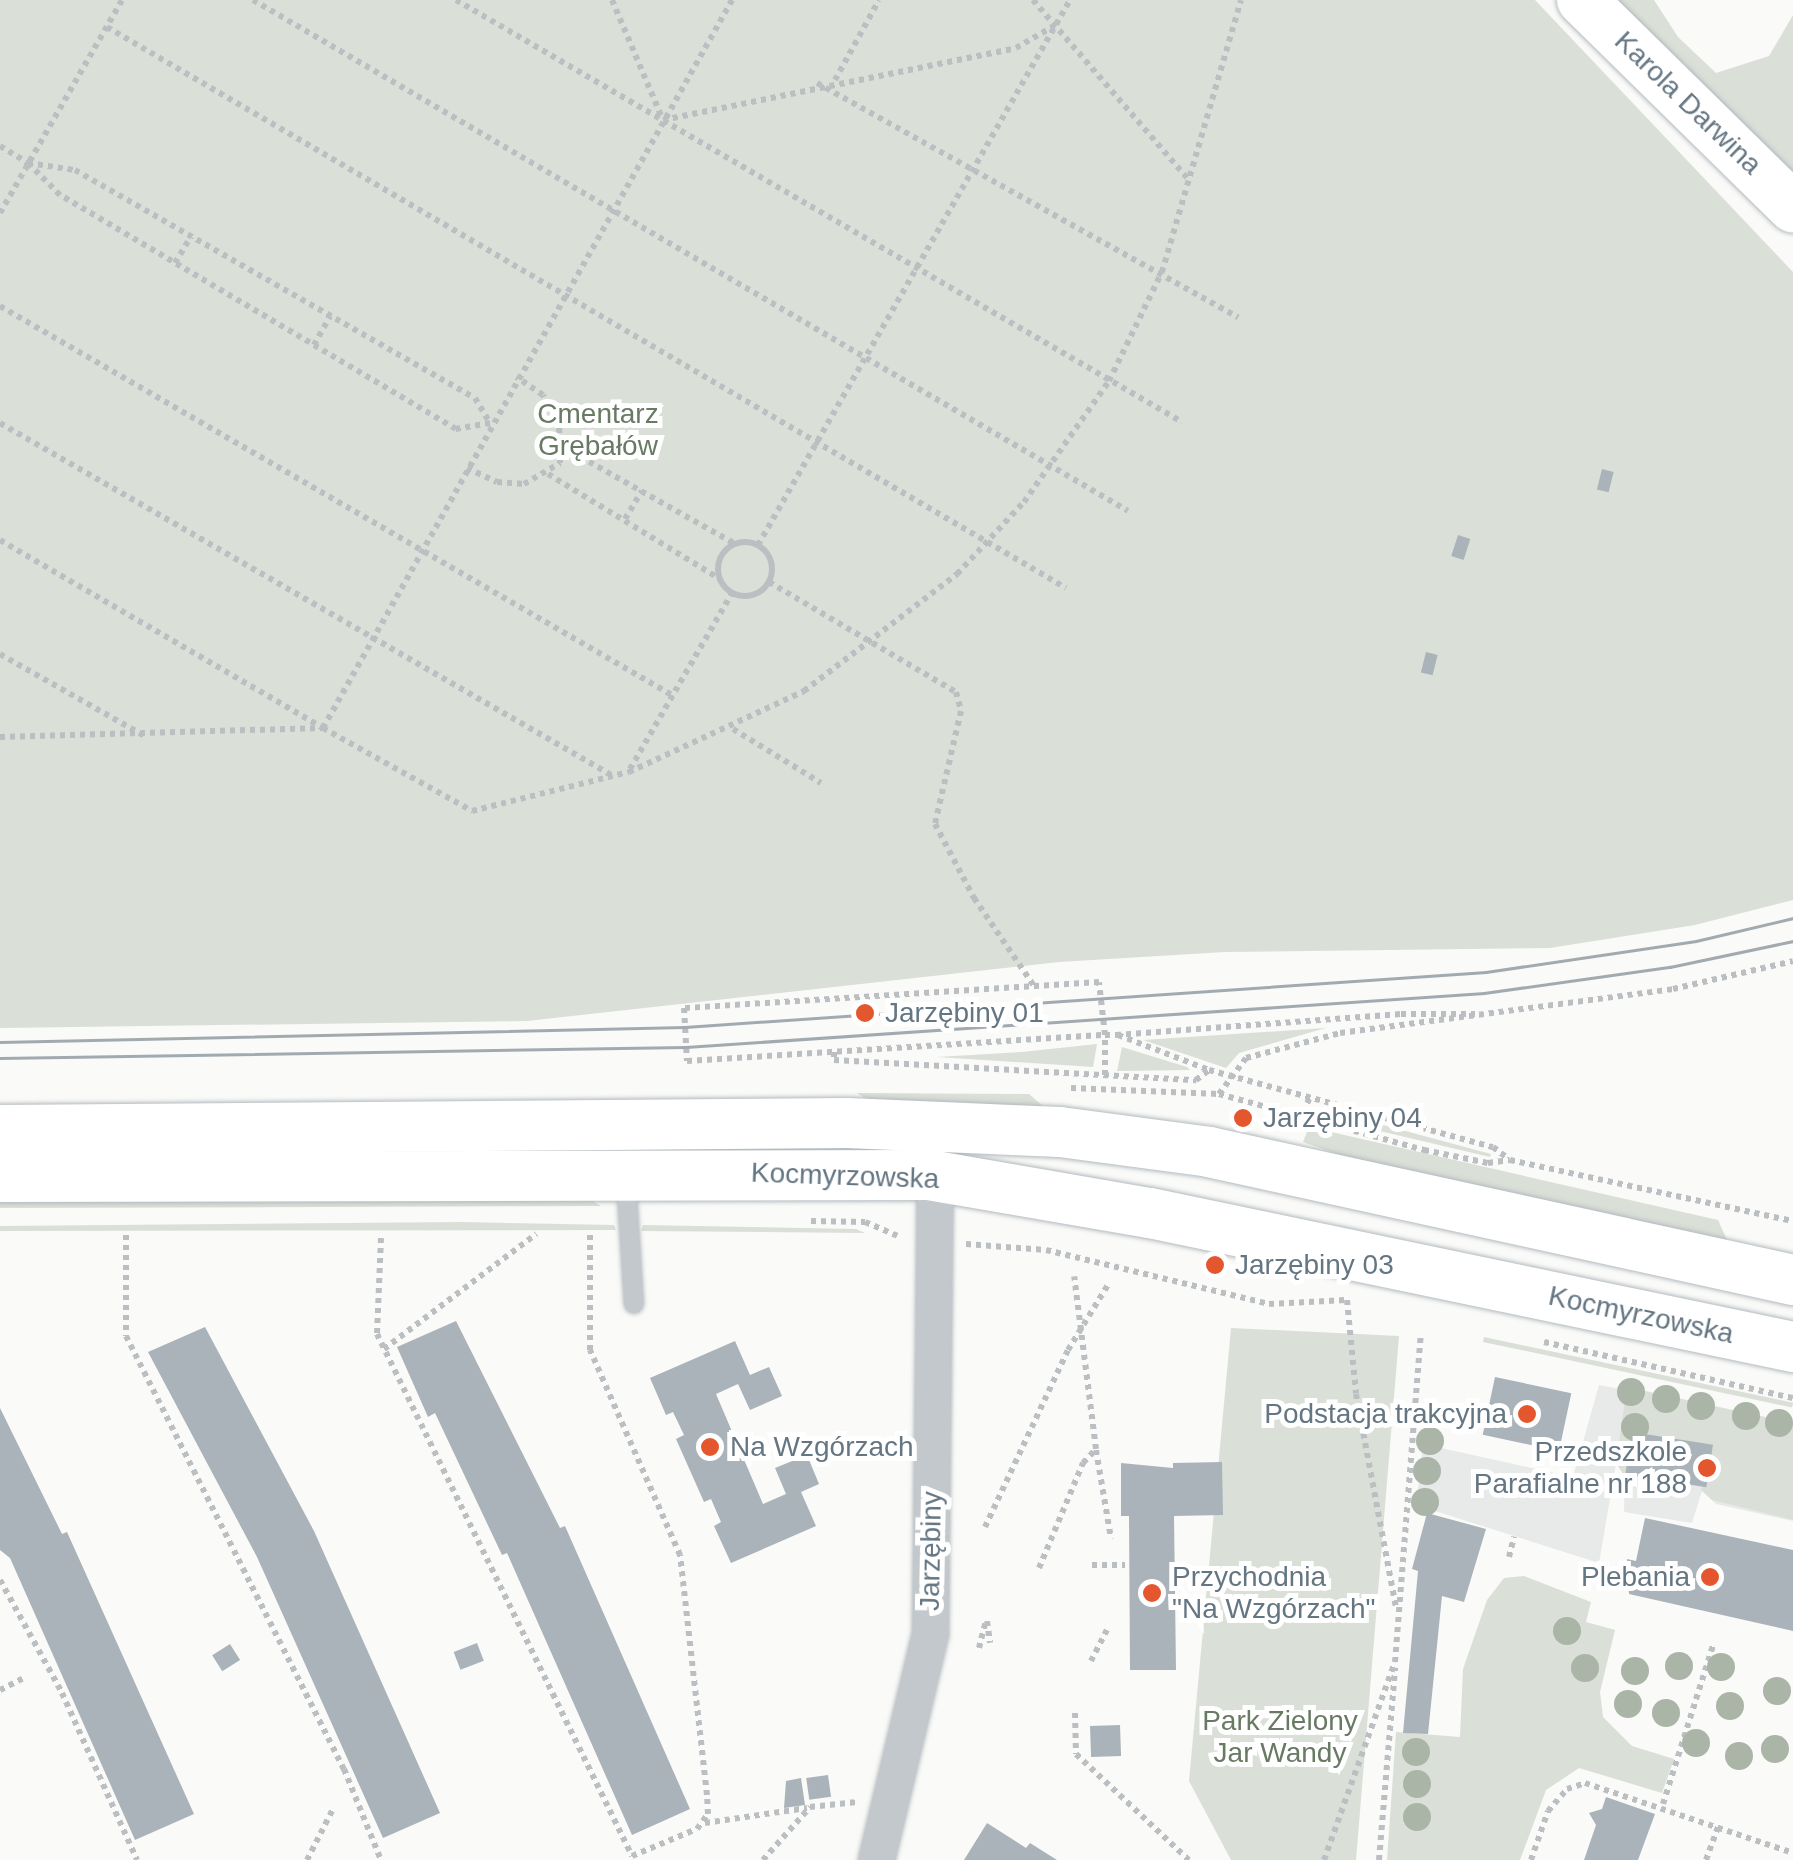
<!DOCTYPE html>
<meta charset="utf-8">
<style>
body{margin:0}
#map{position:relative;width:1793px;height:1860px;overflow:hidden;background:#fafaf8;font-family:Helvetica,sans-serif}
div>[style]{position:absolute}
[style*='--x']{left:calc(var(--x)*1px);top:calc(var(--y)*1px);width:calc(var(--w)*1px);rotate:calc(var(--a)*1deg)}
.built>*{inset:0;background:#e8e9e9}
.green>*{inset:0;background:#dadfd7;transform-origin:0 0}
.building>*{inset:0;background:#aab3b9;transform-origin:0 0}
.path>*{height:6px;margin-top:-3px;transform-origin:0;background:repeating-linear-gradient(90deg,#bbbfc2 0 5px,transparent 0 10px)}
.path>.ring{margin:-3px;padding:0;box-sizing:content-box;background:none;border:6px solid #bbbfc2;border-radius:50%}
.roads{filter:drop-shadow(0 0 2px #b3babf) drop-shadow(0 0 2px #b3babf)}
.lane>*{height:18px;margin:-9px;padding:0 9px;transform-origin:9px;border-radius:9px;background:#c3c8cc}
.street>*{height:35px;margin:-17.5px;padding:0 17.5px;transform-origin:17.5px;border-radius:17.5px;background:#c3c8cc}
.secondary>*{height:50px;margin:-25px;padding:0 25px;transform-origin:25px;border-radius:25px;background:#fff}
.tram>*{height:2.5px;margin:-1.25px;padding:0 1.25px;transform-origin:1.25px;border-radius:1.25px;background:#a2aab0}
.trees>*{width:28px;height:28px;margin:-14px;border-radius:50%;background:#aab4a7}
.dots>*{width:28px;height:28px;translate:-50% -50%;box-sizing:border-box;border:5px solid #fff;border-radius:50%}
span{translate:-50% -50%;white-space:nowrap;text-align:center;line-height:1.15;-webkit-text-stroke:10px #fff;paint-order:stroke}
.street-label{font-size:28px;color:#657683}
.park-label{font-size:28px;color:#687a64}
.poi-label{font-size:28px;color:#657683}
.left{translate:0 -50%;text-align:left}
.right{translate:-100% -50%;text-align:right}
</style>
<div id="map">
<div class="built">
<i style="clip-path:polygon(1599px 1385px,1793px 1423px,1793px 1521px,1716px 1504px,1702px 1491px,1692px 1523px,1624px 1512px,1625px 1474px,1616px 1464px,1599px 1563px,1416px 1505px,1423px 1444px,1573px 1477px)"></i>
</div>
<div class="green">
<i style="clip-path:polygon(0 0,1535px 0,1793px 272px,1793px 900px,1695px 925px,1550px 948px,1224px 952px,1059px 962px,527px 1021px,0 1028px)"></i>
<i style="clip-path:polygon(1614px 0,1654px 0,1678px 37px,1716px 73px,1769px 56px,1793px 15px,1793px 176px)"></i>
<i style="clip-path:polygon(1326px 1028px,1239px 1053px,1226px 1068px,1143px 1040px)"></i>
<i style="clip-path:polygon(1097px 1044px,1093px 1067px,937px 1057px,1022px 1052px)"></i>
<i style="clip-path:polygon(1122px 1047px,1187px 1067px,1190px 1070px,1117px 1071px)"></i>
<i style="clip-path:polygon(857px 1093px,1029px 1094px,1044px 1107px,874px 1104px)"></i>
<i style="clip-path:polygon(1331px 1111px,1491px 1154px,1490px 1157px,1316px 1116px)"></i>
<i style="clip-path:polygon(1309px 1127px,1718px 1220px,1727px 1240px,1385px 1171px,1303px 1142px)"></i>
<i style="clip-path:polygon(578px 1192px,601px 1206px,0 1208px,0 1197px)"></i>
<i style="clip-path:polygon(462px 1222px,614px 1225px,616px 1230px,0 1231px,0 1226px)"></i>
<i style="clip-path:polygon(643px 1225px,856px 1229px,865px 1233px,641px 1231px)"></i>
<i style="clip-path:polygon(1231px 1328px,1399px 1336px,1356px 1860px,1231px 1860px,1189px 1781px)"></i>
<i style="left:1484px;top:1337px;width:316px;height:5px;rotate:12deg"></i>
<i style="clip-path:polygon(1627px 1387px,1793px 1423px,1793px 1520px,1712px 1500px,1701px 1490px,1713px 1446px,1623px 1474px,1616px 1463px)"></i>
<i style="clip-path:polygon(1524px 1576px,1591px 1602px,1586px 1622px,1615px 1630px,1600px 1692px,1603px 1717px,1632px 1746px,1674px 1759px,1662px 1793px,1579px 1768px,1546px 1790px,1520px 1860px,1387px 1860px,1396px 1732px,1460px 1737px,1463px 1669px,1487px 1600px,1504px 1578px)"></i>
</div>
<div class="building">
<i style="left:1602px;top:469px;width:12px;height:21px;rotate:14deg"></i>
<i style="left:1458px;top:535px;width:13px;height:22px;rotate:18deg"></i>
<i style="left:1426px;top:652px;width:12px;height:21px;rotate:14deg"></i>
<i style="clip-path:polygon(456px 1321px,560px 1528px,565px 1526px,690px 1809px,632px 1835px,507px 1553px,502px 1555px,435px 1413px,428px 1417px,397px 1347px)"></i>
<i style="clip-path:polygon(205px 1327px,314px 1531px,440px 1813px,383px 1838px,257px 1557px,148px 1352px)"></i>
<i style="clip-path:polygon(735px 1341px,750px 1375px,769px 1367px,782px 1396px,750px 1410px,738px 1384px,716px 1394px,763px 1504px,786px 1494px,775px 1468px,807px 1455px,819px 1484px,801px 1492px,816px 1526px,731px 1563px,714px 1526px,721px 1522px,711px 1499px,704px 1502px,676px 1439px,684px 1435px,673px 1412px,666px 1415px,650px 1378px)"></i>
<i style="left:1495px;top:1377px;width:78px;height:59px;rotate:12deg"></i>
<i style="clip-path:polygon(0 1408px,62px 1534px,67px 1532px,194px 1814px,135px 1840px,10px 1558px,0 1550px)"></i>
<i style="left:1632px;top:1432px;width:82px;height:43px;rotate:9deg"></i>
<i style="clip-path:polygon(1222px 1462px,1223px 1515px,1174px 1516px,1176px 1670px,1130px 1670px,1129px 1516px,1121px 1516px,1121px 1463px,1173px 1468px,1173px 1463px)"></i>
<i style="clip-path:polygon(1427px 1513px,1486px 1529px,1464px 1602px,1442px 1596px,1428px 1734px,1403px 1733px,1418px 1571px,1412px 1569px)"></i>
<i style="clip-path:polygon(1645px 1518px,1793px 1550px,1793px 1631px,1629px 1594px,1627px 1559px,1636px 1561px)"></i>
<i style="left:477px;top:1643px;width:19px;height:25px;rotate:69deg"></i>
<i style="left:230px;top:1644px;width:19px;height:21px;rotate:58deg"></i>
<i style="left:1120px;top:1725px;width:31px;height:30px;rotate:88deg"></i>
<i style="left:828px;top:1775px;width:22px;height:22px;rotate:82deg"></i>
<i style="clip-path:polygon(801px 1778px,805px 1805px,784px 1808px,786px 1781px)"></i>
<i style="clip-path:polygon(1606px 1797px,1655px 1814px,1638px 1860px,1584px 1860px,1596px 1825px,1589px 1813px,1602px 1809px)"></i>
<i style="clip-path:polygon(987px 1823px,1026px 1848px,1030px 1843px,1057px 1860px,964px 1860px)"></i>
</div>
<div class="path">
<i style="--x:253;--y:0;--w:1013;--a:30.28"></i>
<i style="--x:456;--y:0;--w:840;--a:30.17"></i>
<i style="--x:612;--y:0;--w:130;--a:67"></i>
<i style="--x:663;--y:120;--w:360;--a:-11.5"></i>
<i style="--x:1016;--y:48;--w:44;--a:-30.1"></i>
<i style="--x:1033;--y:0;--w:235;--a:49.1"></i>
<i style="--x:107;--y:27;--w:1111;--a:30.33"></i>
<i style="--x:835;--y:80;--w:91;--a:-61.2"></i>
<i style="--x:817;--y:83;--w:482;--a:29.1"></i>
<i style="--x:0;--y:146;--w:33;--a:31"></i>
<i style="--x:28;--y:163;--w:48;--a:8.5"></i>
<i style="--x:75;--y:170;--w:460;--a:29.7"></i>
<i style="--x:475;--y:398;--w:29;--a:59"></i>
<i style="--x:490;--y:423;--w:35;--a:170"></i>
<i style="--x:456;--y:429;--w:460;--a:-149.4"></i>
<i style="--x:60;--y:195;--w:45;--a:-135"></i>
<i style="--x:0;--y:213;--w:245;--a:-60.2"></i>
<i style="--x:175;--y:263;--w:31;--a:-59"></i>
<i style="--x:0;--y:306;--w:776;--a:30.07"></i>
<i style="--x:314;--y:345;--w:33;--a:-61"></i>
<i style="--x:0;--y:423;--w:707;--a:29.94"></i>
<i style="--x:563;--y:447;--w:197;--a:29.4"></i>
<i style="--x:467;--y:468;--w:33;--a:25"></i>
<i style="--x:497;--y:482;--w:27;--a:4"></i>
<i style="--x:524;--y:484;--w:42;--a:-30.3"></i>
<i style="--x:560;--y:463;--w:40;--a:-91.4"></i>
<i style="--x:559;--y:423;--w:32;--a:-120"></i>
<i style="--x:543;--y:395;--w:32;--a:-146"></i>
<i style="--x:548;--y:474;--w:202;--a:31.4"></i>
<i style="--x:625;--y:519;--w:33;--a:-59"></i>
<i style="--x:0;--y:540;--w:374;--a:30.2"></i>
<i style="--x:323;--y:728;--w:835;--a:-60.67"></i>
<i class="ring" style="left:718px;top:542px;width:48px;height:48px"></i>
<i style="--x:758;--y:545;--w:628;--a:-60.21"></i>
<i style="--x:769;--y:582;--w:217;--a:30.5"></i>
<i style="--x:956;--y:692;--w:20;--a:75"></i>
<i style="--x:961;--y:711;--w:116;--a:103"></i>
<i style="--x:935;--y:824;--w:84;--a:62.2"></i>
<i style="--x:974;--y:898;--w:107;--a:55.7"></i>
<i style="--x:0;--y:654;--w:168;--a:29.6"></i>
<i style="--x:733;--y:729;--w:103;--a:31.5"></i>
<i style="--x:0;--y:737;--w:323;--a:-1.6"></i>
<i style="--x:323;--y:728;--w:171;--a:29.1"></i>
<i style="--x:472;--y:811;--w:162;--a:-14"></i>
<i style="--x:629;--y:772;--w:193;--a:-24.8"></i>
<i style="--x:804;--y:691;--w:193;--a:-37.4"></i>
<i style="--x:957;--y:574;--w:98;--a:-47.1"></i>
<i style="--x:1024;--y:502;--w:148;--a:-54.9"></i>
<i style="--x:1109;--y:381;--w:121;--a:-64.1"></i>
<i style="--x:1162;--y:272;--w:283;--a:-73.8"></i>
<i style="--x:630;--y:769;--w:203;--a:-59.9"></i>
<i style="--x:1118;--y:1035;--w:97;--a:21"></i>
<i style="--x:1209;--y:1070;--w:294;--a:15.2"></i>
<i style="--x:1493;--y:1147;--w:20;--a:37"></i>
<i style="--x:834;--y:1052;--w:8;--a:90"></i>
<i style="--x:834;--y:1060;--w:363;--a:3.2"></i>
<i style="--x:1196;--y:1080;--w:15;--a:-37"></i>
<i style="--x:1105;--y:1075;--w:40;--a:-90"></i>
<i style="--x:1105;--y:1035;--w:53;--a:-96.5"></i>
<i style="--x:1099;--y:982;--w:416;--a:176.4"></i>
<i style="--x:684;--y:1008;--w:53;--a:86.8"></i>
<i style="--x:687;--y:1061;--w:419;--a:-3.6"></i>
<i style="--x:1105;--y:1035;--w:11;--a:0"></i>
<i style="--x:1116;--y:1035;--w:286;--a:-4.2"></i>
<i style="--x:1401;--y:1014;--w:74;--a:0"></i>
<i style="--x:1071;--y:1088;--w:148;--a:2.3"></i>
<i style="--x:1219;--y:1094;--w:213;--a:15.3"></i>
<i style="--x:1424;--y:1150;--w:65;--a:11.5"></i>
<i style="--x:1488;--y:1163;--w:22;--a:-8"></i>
<i style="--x:1510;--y:1160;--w:289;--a:12.2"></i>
<i style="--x:1219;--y:1094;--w:45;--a:-53.1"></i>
<i style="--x:1246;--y:1058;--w:97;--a:-14.9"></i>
<i style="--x:1340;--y:1033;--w:336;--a:-7.5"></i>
<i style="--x:1673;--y:989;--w:123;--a:-13.1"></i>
<i style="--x:1296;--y:1131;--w:35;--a:-68"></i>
<i style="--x:811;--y:1221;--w:54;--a:1.1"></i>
<i style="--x:865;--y:1222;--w:39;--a:23"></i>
<i style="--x:126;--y:1235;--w:101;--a:90"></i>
<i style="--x:126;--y:1336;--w:485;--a:63.3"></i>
<i style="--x:344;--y:1769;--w:98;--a:67.9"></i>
<i style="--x:381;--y:1238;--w:96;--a:92.4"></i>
<i style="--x:377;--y:1334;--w:581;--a:63.96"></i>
<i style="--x:632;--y:1856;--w:70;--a:-22.6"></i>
<i style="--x:697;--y:1829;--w:19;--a:-54"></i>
<i style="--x:708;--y:1814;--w:19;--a:-93"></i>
<i style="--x:707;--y:1795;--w:242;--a:-96.4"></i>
<i style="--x:680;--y:1555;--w:224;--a:-113.7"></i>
<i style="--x:590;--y:1350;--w:115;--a:-90"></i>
<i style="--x:966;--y:1244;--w:80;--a:4.3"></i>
<i style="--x:1046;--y:1250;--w:229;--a:13.6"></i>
<i style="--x:1269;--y:1304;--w:77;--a:-3"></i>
<i style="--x:1347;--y:1300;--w:94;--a:84.5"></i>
<i style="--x:1356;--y:1394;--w:217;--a:79.4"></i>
<i style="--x:1544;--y:1342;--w:255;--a:12.7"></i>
<i style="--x:384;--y:1349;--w:191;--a:-37.1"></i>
<i style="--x:1096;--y:1450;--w:90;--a:80.4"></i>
<i style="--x:985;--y:1527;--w:195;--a:-64.9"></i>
<i style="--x:1068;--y:1350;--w:79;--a:-58.5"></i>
<i style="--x:1509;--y:1557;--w:21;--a:-76"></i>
<i style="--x:1092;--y:1565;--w:33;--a:0"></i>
<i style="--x:1039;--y:1568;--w:114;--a:-67.3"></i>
<i style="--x:1083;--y:1463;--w:19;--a:-47"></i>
<i style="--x:1096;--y:1449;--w:174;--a:-97.2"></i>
<i style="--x:0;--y:1580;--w:129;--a:61.2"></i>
<i style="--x:62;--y:1693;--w:183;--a:65.8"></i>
<i style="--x:987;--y:1621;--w:22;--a:82"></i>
<i style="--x:979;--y:1648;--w:29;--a:-76"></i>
<i style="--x:1091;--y:1661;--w:35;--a:-63"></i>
<i style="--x:0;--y:1690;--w:29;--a:-27"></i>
<i style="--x:1075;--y:1713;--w:41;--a:88.6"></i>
<i style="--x:1076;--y:1754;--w:155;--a:43.2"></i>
<i style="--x:1663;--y:1804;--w:167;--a:-72.5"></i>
<i style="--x:705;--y:1823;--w:103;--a:-8.4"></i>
<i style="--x:307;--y:1860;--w:59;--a:-63"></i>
<i style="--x:763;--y:1860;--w:71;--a:-48.4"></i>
<i style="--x:810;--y:1807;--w:47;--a:-6.1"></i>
<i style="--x:1324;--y:1860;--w:210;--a:-70.3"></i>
<i style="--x:1395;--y:1662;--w:329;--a:-85.5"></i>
<i style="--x:1379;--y:1860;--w:193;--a:-85.2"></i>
<i style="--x:1531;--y:1860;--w:52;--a:-70.9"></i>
<i style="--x:1548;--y:1811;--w:29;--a:-49"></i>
<i style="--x:1567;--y:1789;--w:19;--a:-18"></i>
<i style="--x:1585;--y:1783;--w:219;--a:18.6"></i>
<i style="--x:1706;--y:1860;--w:37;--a:-70"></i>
</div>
<div class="roads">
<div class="lane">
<i style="--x:626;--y:1178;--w:126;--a:86.4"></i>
</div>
<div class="street">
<i style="--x:876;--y:1860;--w:233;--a:-76.6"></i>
<i style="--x:930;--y:1633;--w:457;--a:-89.4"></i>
</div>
<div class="secondary">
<i style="--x:1582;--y:0;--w:296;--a:44.5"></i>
<i style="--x:0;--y:1130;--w:847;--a:-0.47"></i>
<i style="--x:847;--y:1123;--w:213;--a:2.4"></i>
<i style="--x:1060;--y:1132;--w:150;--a:7.6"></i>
<i style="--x:1209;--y:1152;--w:598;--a:12.36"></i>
<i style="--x:0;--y:1177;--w:929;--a:-0.12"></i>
<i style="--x:929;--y:1175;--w:224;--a:9.8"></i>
<i style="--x:1150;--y:1213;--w:657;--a:11.77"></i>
</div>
</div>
<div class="tram">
<i style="--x:0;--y:1042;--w:685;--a:-1.25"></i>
<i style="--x:685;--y:1027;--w:803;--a:-3.93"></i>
<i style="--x:1486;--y:972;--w:212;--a:-8.4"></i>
<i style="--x:1696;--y:941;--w:100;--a:-13.3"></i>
<i style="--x:0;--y:1058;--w:686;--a:-0.92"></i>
<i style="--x:686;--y:1047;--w:800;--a:-3.87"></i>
<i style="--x:1484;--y:993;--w:188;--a:-8"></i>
<i style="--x:1670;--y:967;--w:126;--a:-11.9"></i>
</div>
<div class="trees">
<i style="left:1631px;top:1392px"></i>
<i style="left:1666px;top:1399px"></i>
<i style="left:1701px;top:1406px"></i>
<i style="left:1746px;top:1416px"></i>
<i style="left:1779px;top:1423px"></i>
<i style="left:1635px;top:1427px"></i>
<i style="left:1430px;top:1441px"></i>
<i style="left:1427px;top:1471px"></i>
<i style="left:1425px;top:1502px"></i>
<i style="left:1567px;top:1631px"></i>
<i style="left:1679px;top:1666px"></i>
<i style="left:1721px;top:1667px"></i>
<i style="left:1585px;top:1668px"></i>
<i style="left:1635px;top:1671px"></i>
<i style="left:1777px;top:1691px"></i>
<i style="left:1628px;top:1704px"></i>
<i style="left:1730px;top:1706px"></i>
<i style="left:1666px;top:1713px"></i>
<i style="left:1696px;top:1743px"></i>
<i style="left:1775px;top:1749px"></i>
<i style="left:1416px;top:1752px"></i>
<i style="left:1739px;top:1756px"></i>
<i style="left:1417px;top:1784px"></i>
<i style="left:1417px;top:1817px"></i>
</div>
<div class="dots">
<i style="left:865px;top:1013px;background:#e4572e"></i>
<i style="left:1243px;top:1118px;background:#e4572e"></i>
<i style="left:1215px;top:1265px;background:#e4572e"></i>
<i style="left:1527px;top:1414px;background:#e4572e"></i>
<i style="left:710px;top:1447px;background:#e4572e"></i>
<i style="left:1707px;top:1468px;background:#e4572e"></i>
<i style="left:1710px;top:1577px;background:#e4572e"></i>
<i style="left:1152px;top:1593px;background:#e4572e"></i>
</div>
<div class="street-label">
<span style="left:1688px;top:103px;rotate:44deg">Karola Darwina</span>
<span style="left:845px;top:1176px;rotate:2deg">Kocmyrzowska</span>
<span style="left:1641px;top:1315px;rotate:12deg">Kocmyrzowska</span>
<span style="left:931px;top:1551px;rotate:-89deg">Jarzębiny</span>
</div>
<div class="park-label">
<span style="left:598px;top:430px">Cmentarz<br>Grębałów</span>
<span style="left:1280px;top:1737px">Park Zielony<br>Jar Wandy</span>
</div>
<div class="poi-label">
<span class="left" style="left:885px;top:1013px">Jarzębiny 01</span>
<span class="left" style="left:1263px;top:1118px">Jarzębiny 04</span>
<span class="left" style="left:1235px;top:1265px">Jarzębiny 03</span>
<span class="right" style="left:1507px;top:1414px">Podstacja trakcyjna</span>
<span class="left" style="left:730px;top:1447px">Na Wzgórzach</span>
<span class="right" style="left:1687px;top:1468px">Przedszkole<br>Parafialne nr 188</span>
<span class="left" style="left:1172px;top:1593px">Przychodnia<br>"Na Wzgórzach"</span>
<span class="right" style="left:1690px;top:1577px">Plebania</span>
</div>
</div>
